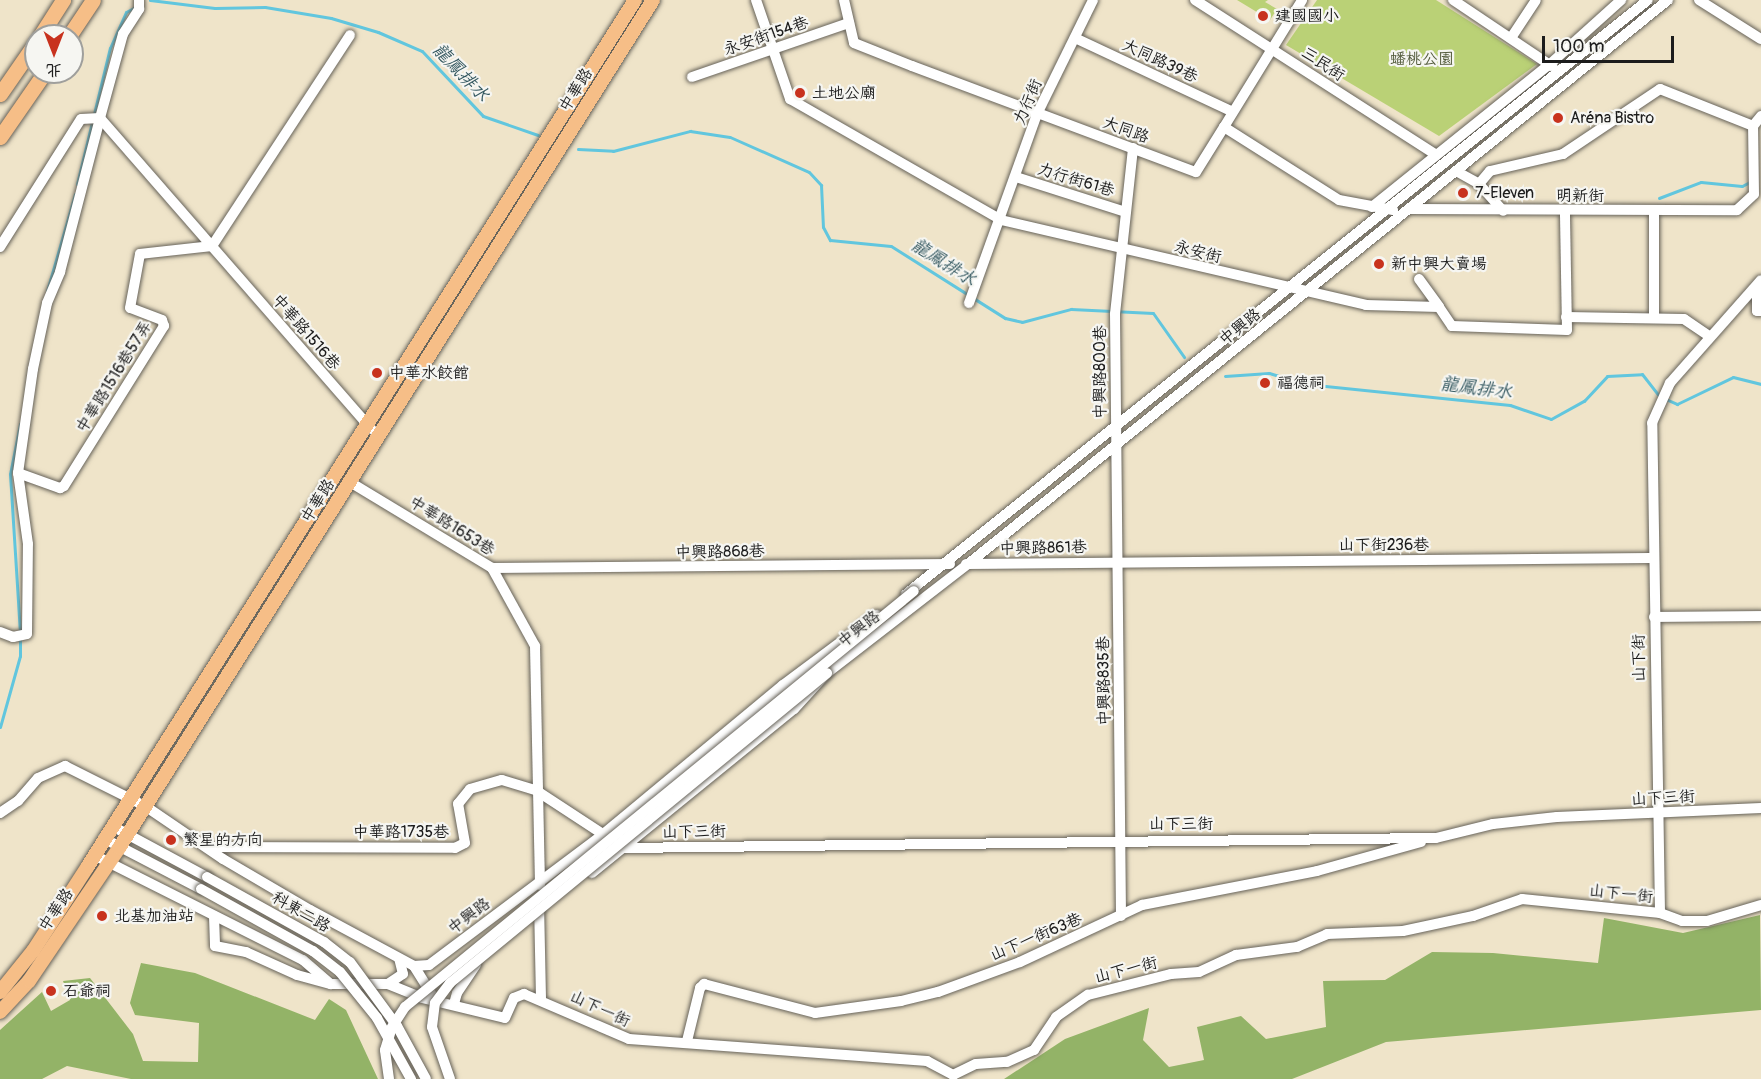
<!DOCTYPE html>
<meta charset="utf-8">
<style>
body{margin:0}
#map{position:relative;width:1761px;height:1079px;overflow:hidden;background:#efe4c9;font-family:Pangolin,"LXGW WenKai TC",sans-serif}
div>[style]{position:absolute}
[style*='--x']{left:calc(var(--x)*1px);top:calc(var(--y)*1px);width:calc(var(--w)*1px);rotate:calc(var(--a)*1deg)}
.green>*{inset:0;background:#bad176}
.forest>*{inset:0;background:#93b367}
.stream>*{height:3px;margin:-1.5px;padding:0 1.5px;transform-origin:1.5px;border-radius:1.5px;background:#61c6de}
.roads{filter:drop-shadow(0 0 2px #666259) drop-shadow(0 0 2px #666259)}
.minor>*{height:10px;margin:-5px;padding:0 5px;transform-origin:5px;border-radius:5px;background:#fff}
.major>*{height:14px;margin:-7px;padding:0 7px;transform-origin:7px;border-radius:7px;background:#f6be87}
.highway>*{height:15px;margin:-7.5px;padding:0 7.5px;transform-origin:7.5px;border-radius:7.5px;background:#f6be87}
.bridges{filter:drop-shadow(0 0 2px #666259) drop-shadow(0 0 2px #666259)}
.minor-bridge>*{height:10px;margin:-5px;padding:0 5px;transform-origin:5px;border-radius:5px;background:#fff}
.dots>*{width:16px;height:16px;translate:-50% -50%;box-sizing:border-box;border:3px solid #f6f6f2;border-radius:50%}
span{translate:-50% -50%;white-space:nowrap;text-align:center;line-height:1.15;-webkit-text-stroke:4.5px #f6f6f2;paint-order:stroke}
.poi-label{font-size:16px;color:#1c1c1c}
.left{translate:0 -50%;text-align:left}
.street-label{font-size:16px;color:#1c1c1c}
.park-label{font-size:16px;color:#535b3c}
.water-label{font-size:18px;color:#345860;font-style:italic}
.north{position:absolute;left:24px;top:24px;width:60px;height:60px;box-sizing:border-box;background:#f6f6f2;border:2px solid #9f9f9c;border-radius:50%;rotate:180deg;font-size:16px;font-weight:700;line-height:24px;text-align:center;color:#1c1c1c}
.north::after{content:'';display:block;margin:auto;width:21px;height:27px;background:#c8321e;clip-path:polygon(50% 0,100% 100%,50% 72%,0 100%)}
.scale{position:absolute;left:1542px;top:36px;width:132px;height:27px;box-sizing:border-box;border:3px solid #1c1c1c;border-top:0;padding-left:8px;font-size:18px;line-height:21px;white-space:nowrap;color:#1c1c1c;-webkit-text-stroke:4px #f6f6f2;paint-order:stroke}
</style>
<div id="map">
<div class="green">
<i style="clip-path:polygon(1237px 0,1268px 0,1265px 2px,1277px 9px,1270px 20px)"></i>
<i style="clip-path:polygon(1317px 0,1436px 0,1537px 64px,1439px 136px,1286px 45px)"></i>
</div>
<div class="forest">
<i style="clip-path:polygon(1760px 915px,1761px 1010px,1386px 1042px,1292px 1079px,1004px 1079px,1065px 1039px,1149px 1008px,1143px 1040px,1169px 1067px,1204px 1060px,1197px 1027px,1241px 1016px,1266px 1039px,1326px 1027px,1323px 981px,1385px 980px,1432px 952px,1493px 953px,1598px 963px,1604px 918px,1683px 933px)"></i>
<i style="clip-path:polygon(141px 963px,195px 973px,315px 1020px,329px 999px,346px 1010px,378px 1079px,131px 1079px,67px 1066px,42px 1079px,0 1079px,0 1030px,42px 992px,51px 1011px,70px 1000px,63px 981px,90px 978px,133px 1034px,143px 1061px,198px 1062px,199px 1023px,135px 1015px,130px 1003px)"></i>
</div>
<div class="stream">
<i style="--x:150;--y:0;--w:65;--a:7"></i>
<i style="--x:215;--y:8;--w:50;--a:-1.1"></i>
<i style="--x:265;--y:7;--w:67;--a:9.5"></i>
<i style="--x:331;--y:18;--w:49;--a:16.6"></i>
<i style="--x:378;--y:32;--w:48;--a:23.4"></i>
<i style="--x:422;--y:51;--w:89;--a:46.8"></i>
<i style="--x:483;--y:116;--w:58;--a:19.1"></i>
<i style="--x:578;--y:149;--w:35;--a:3"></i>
<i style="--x:613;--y:151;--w:80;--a:-14.6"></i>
<i style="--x:690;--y:131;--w:40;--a:8.5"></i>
<i style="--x:730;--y:137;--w:86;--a:23.9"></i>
<i style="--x:809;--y:172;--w:18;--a:47"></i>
<i style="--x:821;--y:185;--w:42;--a:87.3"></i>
<i style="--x:823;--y:227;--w:15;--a:62"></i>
<i style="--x:830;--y:240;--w:61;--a:5.6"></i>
<i style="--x:891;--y:246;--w:135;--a:32.3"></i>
<i style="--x:1005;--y:318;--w:17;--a:13"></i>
<i style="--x:1022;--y:322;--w:51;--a:-14.9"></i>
<i style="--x:1071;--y:309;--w:82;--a:2.8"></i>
<i style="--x:1153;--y:313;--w:54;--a:54.8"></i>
<i style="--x:77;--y:184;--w:140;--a:-76.4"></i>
<i style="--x:110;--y:48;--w:39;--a:-66"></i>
<i style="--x:126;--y:12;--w:9;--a:-27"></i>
<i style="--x:1659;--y:198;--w:45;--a:-20.9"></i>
<i style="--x:1701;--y:182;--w:41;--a:5.6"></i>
<i style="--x:1742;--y:186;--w:9;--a:-27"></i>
<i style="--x:47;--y:291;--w:101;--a:-73.9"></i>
<i style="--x:1225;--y:376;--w:44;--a:-3.9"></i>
<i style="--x:1269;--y:373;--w:39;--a:17"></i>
<i style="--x:1306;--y:384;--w:205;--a:5.9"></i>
<i style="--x:1510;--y:405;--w:43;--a:18.9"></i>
<i style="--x:1551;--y:419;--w:38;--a:-29"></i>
<i style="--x:1584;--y:401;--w:34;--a:-47"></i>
<i style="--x:1607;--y:376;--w:35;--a:-3"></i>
<i style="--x:1642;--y:374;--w:28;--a:52"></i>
<i style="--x:1659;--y:396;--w:20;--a:24"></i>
<i style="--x:1677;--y:404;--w:62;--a:-25.7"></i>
<i style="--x:1733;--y:377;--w:29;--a:14"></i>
<i style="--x:20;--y:424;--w:51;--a:101.3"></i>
<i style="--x:10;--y:474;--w:158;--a:86.4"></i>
<i style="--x:0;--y:727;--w:74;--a:-74.3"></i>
<i style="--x:20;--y:656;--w:17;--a:-90"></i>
</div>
<div class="roads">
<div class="minor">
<i style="--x:756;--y:0;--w:105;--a:71"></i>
<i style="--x:790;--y:99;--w:243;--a:29.8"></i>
<i style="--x:1001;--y:220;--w:375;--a:13.1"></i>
<i style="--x:1366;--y:305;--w:73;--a:1.6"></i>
<i style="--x:1439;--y:307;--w:23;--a:56"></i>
<i style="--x:1452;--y:326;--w:115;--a:2"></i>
<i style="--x:1567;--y:330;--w:119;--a:-91"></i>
<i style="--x:844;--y:0;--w:44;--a:76.9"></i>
<i style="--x:854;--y:43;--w:62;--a:21.6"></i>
<i style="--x:912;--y:66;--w:303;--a:20.5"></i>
<i style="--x:1196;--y:172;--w:53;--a:-58.1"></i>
<i style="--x:1224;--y:127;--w:136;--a:32.4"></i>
<i style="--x:1339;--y:200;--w:55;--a:10.5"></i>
<i style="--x:1195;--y:0;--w:285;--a:32.7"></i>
<i style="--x:1453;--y:0;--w:120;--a:33.8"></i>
<i style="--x:1699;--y:0;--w:73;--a:32.2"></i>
<i style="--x:1075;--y:38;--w:174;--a:25.1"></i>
<i style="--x:1511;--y:38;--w:45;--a:-56.7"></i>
<i style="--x:692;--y:77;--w:166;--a:-19"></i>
<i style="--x:1224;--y:127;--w:149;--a:-58.4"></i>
<i style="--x:1456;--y:171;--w:26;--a:29"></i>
<i style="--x:1479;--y:184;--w:17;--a:-50"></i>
<i style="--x:1490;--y:171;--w:75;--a:-13.1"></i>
<i style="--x:1563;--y:154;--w:117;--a:-33.8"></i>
<i style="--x:1660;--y:89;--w:100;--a:21.7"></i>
<i style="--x:1016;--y:177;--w:115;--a:17.7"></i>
<i style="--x:1479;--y:184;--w:36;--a:48"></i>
<i style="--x:1372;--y:207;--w:228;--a:-38.8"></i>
<i style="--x:1550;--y:64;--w:96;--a:-42"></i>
<i style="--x:1409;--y:209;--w:328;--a:0.2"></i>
<i style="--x:1737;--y:210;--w:23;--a:-43"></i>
<i style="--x:1754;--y:194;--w:68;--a:-90.8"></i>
<i style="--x:1753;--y:126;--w:13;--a:-51"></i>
<i style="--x:1654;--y:211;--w:107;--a:90"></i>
<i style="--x:212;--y:246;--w:252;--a:-56.8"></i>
<i style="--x:0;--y:247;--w:151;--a:-57.7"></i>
<i style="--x:81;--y:119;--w:19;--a:-3"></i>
<i style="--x:100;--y:118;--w:413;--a:48.9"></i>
<i style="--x:1419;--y:279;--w:34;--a:54"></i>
<i style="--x:1757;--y:286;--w:25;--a:90"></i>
<i style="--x:1757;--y:311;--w:4;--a:0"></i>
<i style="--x:969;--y:303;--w:201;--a:-70.2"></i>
<i style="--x:1037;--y:114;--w:127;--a:-63.8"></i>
<i style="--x:1566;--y:317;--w:118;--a:1"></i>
<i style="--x:1684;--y:319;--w:30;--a:34"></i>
<i style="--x:18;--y:473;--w:45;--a:19.7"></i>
<i style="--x:60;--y:488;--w:4;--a:-27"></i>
<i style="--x:64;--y:486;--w:189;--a:-58"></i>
<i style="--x:164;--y:326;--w:6;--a:-108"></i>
<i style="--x:162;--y:320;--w:34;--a:-159"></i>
<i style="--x:130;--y:308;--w:55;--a:-79.5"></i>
<i style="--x:140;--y:254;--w:72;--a:-6.3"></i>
<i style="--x:350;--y:482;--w:166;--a:31.2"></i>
<i style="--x:492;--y:568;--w:89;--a:61.1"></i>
<i style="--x:535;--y:646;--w:239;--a:88.8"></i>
<i style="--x:966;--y:564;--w:685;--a:-0.5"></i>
<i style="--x:492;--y:568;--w:458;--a:-0.5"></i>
<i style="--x:906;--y:594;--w:950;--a:-38.68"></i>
<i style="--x:1654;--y:617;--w:107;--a:-0.5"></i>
<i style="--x:0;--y:632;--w:14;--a:21"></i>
<i style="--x:13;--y:637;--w:14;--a:-12"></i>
<i style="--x:27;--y:634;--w:90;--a:-89.4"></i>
<i style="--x:28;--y:544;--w:72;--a:-98"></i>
<i style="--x:18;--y:473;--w:105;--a:-81.8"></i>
<i style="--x:33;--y:369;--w:67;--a:-78"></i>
<i style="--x:47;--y:303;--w:34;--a:-67"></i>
<i style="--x:60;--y:272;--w:159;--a:-75.4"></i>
<i style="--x:100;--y:118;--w:87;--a:-74.7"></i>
<i style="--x:123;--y:34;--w:30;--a:-57"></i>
<i style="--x:139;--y:9;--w:9;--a:-90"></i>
<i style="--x:0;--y:813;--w:22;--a:-34"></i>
<i style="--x:18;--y:801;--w:30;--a:-49"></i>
<i style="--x:38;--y:778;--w:30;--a:-24"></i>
<i style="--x:65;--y:766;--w:89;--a:26.6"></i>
<i style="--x:145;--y:806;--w:94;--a:34.2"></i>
<i style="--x:223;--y:859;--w:101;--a:30.4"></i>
<i style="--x:310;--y:910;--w:118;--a:28.3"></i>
<i style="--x:414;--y:966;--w:15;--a:-4"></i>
<i style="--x:429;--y:965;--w:215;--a:-36.9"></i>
<i style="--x:601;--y:836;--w:236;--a:-39.7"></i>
<i style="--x:783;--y:685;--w:117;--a:-36.7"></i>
<i style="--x:112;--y:826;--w:108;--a:28.2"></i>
<i style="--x:103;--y:838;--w:110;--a:27.5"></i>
<i style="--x:207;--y:847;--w:248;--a:0.2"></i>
<i style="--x:455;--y:848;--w:11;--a:-27"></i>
<i style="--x:465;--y:843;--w:40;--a:-100"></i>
<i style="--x:458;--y:804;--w:19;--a:-51"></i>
<i style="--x:470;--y:789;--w:33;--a:-16"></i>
<i style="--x:502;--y:780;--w:37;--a:17"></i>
<i style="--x:537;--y:791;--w:104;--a:33.2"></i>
<i style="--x:624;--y:848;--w:812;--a:-0.71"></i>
<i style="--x:1436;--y:838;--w:59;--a:-13.8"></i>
<i style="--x:1493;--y:824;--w:64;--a:-6.2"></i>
<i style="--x:1557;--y:817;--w:204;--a:-2.5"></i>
<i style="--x:94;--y:855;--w:234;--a:26.7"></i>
<i style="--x:303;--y:960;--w:37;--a:41"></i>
<i style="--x:331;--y:984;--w:57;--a:0"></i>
<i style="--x:388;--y:984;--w:37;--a:22"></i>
<i style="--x:422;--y:998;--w:85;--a:13.5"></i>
<i style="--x:505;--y:1018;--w:22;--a:-66"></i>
<i style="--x:514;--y:998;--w:11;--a:-22"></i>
<i style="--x:524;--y:994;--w:114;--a:23.2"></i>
<i style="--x:629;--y:1039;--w:299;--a:4.2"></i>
<i style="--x:927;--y:1061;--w:30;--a:28"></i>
<i style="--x:953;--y:1075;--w:25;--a:-26"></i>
<i style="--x:976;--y:1064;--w:31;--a:-4"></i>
<i style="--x:1007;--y:1062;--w:30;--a:-24"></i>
<i style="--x:1034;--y:1050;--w:40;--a:-56"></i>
<i style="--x:1056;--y:1017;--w:39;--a:-35"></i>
<i style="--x:1088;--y:995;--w:86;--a:-14.2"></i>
<i style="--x:1171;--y:974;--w:28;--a:-4"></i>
<i style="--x:1199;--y:972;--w:41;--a:-24.7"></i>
<i style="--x:1236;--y:955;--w:62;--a:-7.5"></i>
<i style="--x:1297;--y:947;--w:33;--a:-23"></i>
<i style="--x:1327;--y:934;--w:76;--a:-2.3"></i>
<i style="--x:1403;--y:931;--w:72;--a:-12.1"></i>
<i style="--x:1473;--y:916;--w:52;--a:-19.1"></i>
<i style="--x:1522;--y:899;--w:139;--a:5.8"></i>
<i style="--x:1660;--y:913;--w:23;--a:20"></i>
<i style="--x:1682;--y:921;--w:25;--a:0"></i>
<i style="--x:1707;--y:921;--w:56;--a:-16.5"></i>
<i style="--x:592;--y:873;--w:260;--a:-39.1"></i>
<i style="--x:794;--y:709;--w:49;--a:-47.5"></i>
<i style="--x:827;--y:673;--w:178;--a:-37.7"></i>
<i style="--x:968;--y:564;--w:899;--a:-38.86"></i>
<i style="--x:539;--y:903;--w:96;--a:88.8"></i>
<i style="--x:1660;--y:913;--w:490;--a:-90.9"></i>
<i style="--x:1652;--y:423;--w:44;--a:-65.8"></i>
<i style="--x:1670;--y:383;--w:137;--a:-48.5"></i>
<i style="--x:214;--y:916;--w:30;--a:88"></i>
<i style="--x:215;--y:946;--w:32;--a:11"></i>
<i style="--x:246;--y:952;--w:56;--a:24.3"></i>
<i style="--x:297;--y:975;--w:35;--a:15"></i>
<i style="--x:1121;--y:916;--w:602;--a:-90.57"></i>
<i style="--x:1115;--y:314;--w:167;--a:-83.8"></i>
<i style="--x:414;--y:966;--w:36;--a:58"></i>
<i style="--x:388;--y:984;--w:18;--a:-34"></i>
<i style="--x:403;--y:974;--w:16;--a:-104"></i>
<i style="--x:454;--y:1004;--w:11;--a:-75"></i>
<i style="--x:457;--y:993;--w:34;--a:-56"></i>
<i style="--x:687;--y:1041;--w:55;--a:-76.2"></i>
<i style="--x:700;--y:988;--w:6;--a:-45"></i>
<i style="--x:704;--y:984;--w:115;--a:14.6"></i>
<i style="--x:815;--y:1013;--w:87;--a:-7.9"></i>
<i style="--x:901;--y:1001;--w:38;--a:-14"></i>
<i style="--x:938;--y:992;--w:87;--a:-20.1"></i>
<i style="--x:1020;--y:962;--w:135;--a:-25"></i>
<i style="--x:1142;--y:905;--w:178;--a:-11"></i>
<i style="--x:1317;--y:871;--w:108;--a:-15.6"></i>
</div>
<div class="major">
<i style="--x:0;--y:992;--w:53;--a:-51.2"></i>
<i style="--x:33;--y:951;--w:101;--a:-57.1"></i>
<i style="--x:88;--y:866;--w:1024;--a:-57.72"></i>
<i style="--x:0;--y:1012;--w:42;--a:-46.9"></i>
<i style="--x:29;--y:981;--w:161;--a:-55.9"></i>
<i style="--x:119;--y:848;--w:1002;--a:-57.8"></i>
</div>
<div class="highway">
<i style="--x:40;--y:36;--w:43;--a:-57.4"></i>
<i style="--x:69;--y:36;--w:43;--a:-56.3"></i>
<i style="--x:0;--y:94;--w:63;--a:-55.3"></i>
<i style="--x:0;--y:137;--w:79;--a:-55.3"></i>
</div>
</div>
<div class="bridges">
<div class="minor-bridge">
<i style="--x:207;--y:877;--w:134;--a:29.1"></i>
<i style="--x:324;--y:942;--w:33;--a:38"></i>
<i style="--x:350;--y:962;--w:79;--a:53.7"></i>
<i style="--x:397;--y:1026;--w:60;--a:61.3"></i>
<i style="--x:201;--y:889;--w:128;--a:29"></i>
<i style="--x:313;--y:951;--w:34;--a:38"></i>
<i style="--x:340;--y:972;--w:59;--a:51.2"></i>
<i style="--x:377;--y:1018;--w:70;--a:60.9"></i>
<i style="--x:389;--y:1079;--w:29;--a:-98"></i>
<i style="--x:385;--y:1050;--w:24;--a:-73"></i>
<i style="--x:392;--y:1027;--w:24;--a:-57"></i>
<i style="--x:405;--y:1007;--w:657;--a:-39.26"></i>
<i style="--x:450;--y:1079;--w:55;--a:-109.1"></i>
<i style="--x:432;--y:1027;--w:24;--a:-83"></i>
<i style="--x:435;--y:1003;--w:25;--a:-53"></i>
<i style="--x:450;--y:983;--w:488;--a:-39.4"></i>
</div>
</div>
<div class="dots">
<i style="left:1263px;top:16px;background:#c8321e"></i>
<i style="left:800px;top:93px;background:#c8321e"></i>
<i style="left:1558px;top:118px;background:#c8321e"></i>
<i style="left:1463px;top:193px;background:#c8321e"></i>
<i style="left:1379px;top:264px;background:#c8321e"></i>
<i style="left:377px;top:373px;background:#c8321e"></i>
<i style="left:1265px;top:383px;background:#c8321e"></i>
<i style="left:171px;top:840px;background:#c8321e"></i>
<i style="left:102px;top:916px;background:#c8321e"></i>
<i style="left:51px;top:991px;background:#c8321e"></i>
</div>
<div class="poi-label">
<span class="left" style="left:1275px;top:16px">建國國小</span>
<span class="left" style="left:812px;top:93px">土地公廟</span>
<span class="left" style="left:1570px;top:118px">Aréna Bistro</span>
<span class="left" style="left:1475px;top:193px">7-Eleven</span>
<span class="left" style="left:1391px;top:264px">新中興大賣場</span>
<span class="left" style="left:389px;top:373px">中華水餃館</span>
<span class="left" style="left:1277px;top:383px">福德祠</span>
<span class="left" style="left:183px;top:840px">繁星的方向</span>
<span class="left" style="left:114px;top:916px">北基加油站</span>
<span class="left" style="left:63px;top:991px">石爺祠</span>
</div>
<div class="street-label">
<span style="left:766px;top:36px;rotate:-19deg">永安街154巷</span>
<span style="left:1160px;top:61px;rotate:25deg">大同路39巷</span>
<span style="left:1323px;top:64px;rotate:33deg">三民街</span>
<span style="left:576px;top:90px;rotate:-58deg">中華路</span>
<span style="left:1028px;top:102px;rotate:-67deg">力行街</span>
<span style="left:1126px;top:130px;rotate:20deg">大同路</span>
<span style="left:1076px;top:180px;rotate:17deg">力行街61巷</span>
<span style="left:1580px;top:196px">明新街</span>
<span style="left:1198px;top:252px;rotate:14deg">永安街</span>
<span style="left:1240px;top:327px;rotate:-39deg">中興路</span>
<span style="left:306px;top:332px;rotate:49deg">中華路1516巷</span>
<span style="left:1100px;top:372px;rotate:-90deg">中興路800巷</span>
<span style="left:114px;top:377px;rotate:-58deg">中華路1516巷57弄</span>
<span style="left:318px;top:501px;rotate:-58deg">中華路</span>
<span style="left:452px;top:526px;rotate:32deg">中華路1653巷</span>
<span style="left:1384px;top:545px">山下街236巷</span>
<span style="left:1043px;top:548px;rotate:-1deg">中興路861巷</span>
<span style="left:720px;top:552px;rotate:-1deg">中興路868巷</span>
<span style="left:859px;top:629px;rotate:-38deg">中興路</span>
<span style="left:1639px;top:658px;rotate:-91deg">山下街</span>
<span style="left:1104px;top:681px;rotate:-91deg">中興路835巷</span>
<span style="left:1663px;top:798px;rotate:-3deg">山下三街</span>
<span style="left:1181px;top:824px">山下三街</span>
<span style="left:401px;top:832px">中華路1735巷</span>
<span style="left:694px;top:832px;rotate:-1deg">山下三街</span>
<span style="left:1621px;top:894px;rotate:6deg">山下一街</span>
<span style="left:56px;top:910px;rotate:-56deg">中華路</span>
<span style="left:301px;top:912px;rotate:30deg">科東二路</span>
<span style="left:469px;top:916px;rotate:-37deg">中興路</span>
<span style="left:1036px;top:937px;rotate:-23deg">山下一街63巷</span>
<span style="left:1126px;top:970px;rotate:-14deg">山下一街</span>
<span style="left:600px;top:1009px;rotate:25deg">山下一街</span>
</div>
<div class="park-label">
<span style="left:1422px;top:59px">蟠桃公園</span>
</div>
<div class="water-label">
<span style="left:460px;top:73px;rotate:46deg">龍鳳排水</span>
<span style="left:943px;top:263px;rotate:32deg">龍鳳排水</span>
<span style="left:1476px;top:389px;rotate:7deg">龍鳳排水</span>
</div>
<div class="north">北</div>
<div class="scale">100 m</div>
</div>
